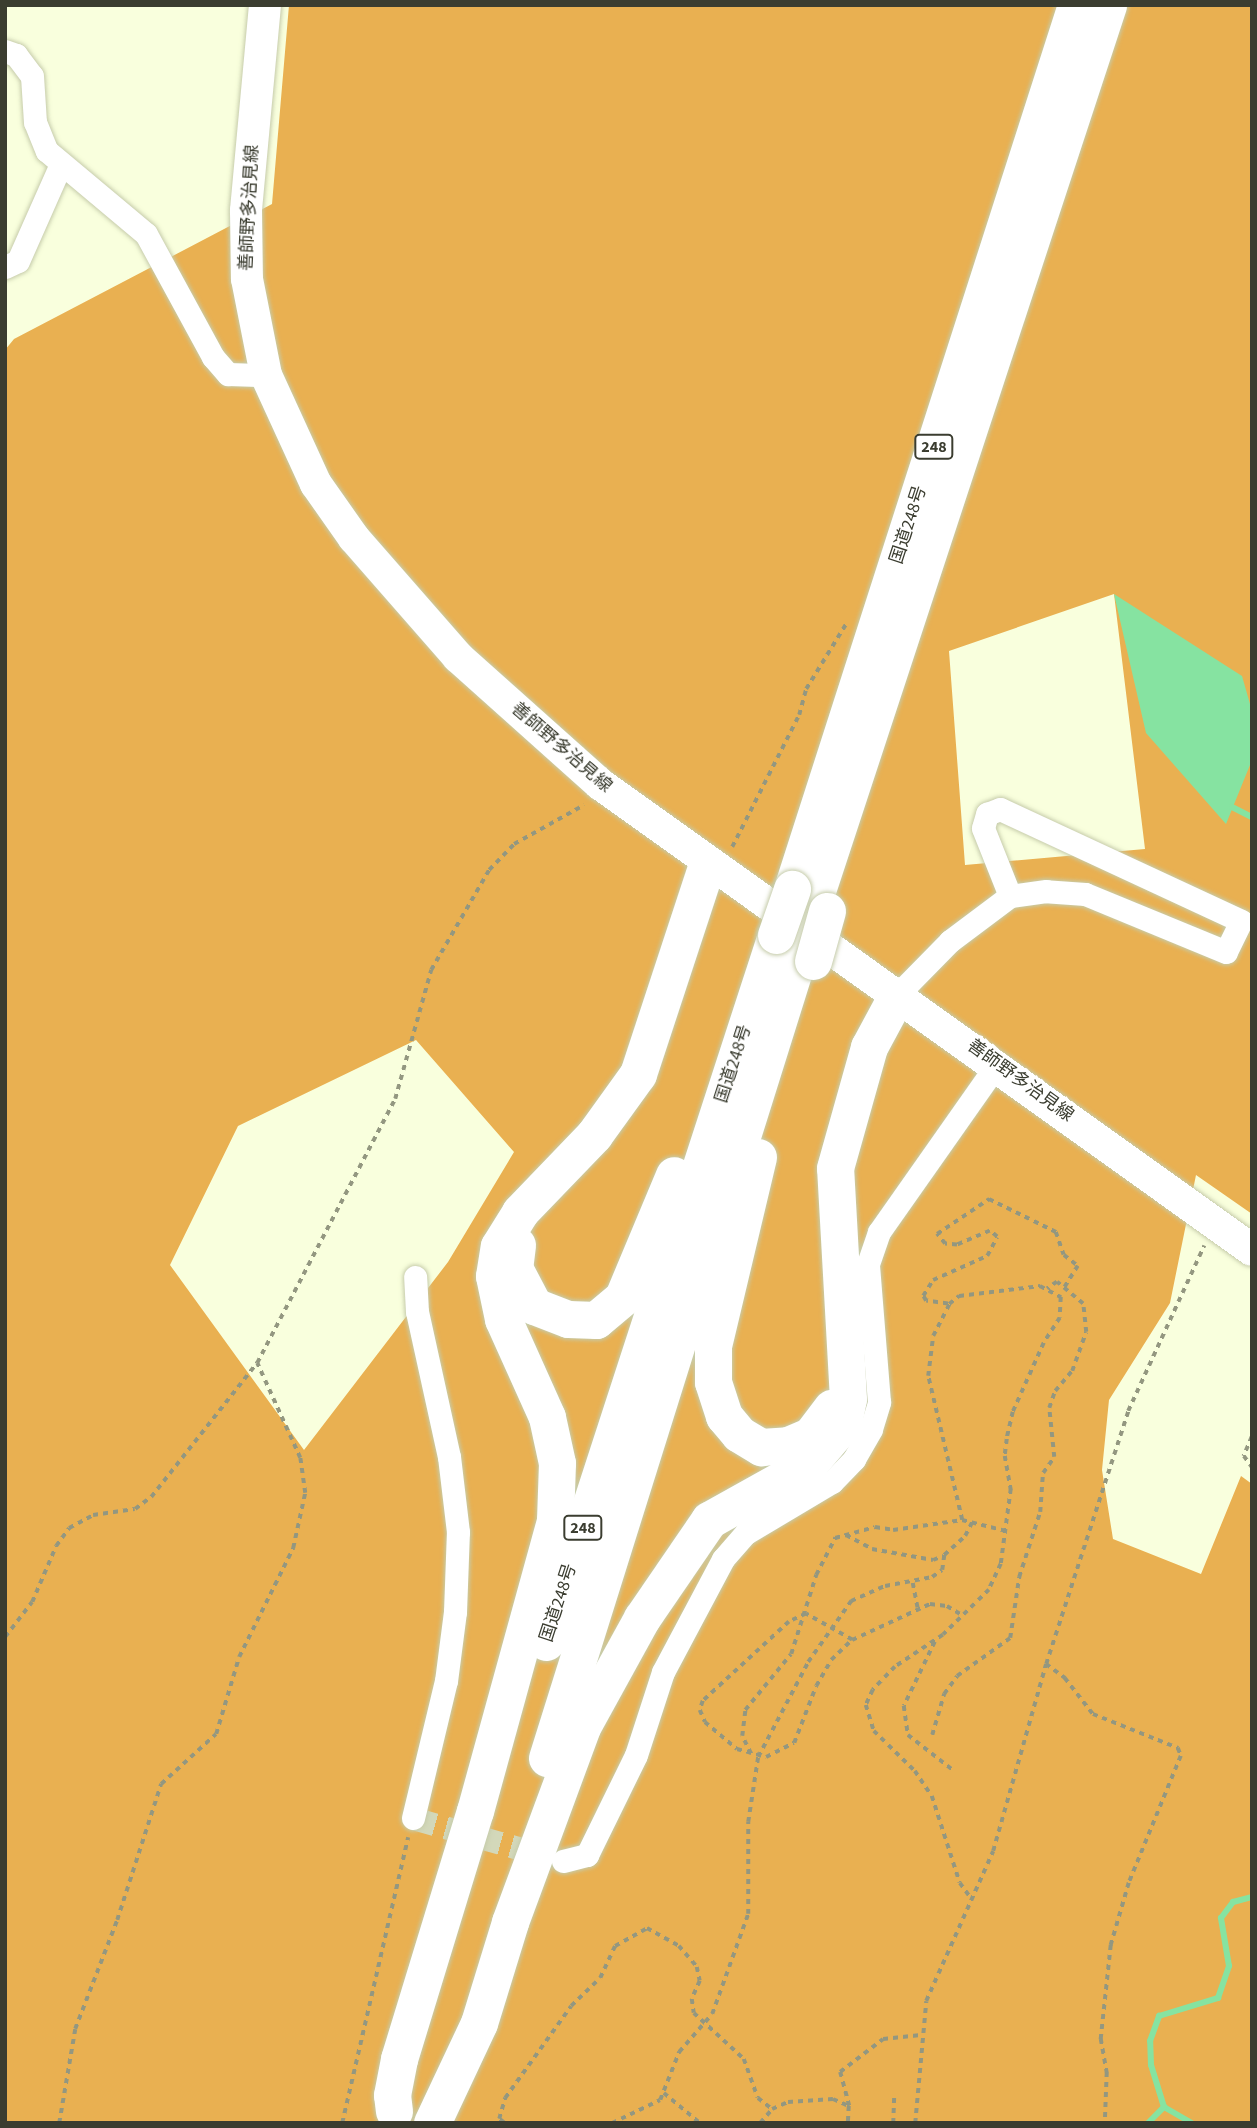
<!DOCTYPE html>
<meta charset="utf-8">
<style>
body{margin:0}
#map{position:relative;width:1257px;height:2128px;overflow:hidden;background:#f9ffdd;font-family:"Source Sans 3","Noto Sans JP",sans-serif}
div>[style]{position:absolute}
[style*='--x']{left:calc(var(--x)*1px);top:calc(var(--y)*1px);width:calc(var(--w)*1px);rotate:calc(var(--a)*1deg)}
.forest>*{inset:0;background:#e9b051}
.water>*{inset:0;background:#86e3a1}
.stream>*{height:6px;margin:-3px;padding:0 3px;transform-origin:3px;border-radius:3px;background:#86e3a1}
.minor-tunnel>*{height:23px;margin-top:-11.5px;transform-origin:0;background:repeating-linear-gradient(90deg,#d3d8ba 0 23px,transparent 0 34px)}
.path>*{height:3.5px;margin-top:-1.75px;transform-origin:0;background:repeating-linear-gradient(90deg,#939780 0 5px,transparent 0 10px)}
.roads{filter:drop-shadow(0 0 2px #c6ccab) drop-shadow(0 0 2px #c6ccab)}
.minor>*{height:23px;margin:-11.5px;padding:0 11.5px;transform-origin:11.5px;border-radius:11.5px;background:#fff}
.secondary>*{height:32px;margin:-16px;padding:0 16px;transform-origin:16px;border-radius:16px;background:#fff}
.trunk>*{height:37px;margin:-18.5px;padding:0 18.5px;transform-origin:18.5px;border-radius:18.5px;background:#fff}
.bridges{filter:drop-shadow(0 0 2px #c6ccab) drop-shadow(0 0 2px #c6ccab)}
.trunk-bridge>*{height:37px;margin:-18.5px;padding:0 18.5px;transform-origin:18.5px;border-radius:18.5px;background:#fff}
span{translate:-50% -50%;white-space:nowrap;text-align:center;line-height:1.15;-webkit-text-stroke:7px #fff;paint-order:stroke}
.shield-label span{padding:2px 5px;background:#fff;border:2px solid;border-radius:5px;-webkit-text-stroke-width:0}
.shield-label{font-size:16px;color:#3b3d30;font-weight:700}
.street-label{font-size:18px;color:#3b3d30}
.frame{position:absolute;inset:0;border:7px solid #3b3d30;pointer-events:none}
</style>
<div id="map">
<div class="forest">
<i style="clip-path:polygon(evenodd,289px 5px,1252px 5px,1252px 1214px,1196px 1175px,1170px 1303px,1109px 1400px,1102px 1470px,1113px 1539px,1201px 1574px,1241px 1476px,1252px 1484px,1252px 2123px,5px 2123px,5px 350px,14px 339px,272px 204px,289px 5px,1114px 594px,1145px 849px,965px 865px,949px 651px,1114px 594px,289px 5px,416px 1040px,514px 1152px,448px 1262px,304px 1450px,170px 1265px,238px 1126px,416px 1040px)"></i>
</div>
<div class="water">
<i style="clip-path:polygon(1114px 594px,1242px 676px,1252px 711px,1252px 760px,1226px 824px,1146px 733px)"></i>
</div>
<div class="stream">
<i style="--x:1232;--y:807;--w:22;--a:27"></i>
<i style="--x:1164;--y:2107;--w:32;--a:30"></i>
<i style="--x:1148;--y:2123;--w:23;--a:-45"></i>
<i style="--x:1164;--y:2107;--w:44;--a:-107.2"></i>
<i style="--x:1151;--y:2065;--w:24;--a:-92"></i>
<i style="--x:1150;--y:2041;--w:27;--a:-70"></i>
<i style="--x:1159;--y:2016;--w:62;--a:-17"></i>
<i style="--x:1218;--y:1998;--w:34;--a:-71"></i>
<i style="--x:1229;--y:1966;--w:49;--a:-99.5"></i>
<i style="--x:1221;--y:1918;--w:20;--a:-53"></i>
<i style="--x:1233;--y:1902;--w:20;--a:-15"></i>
</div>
<div class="minor-tunnel">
<i style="--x:413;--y:1818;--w:138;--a:15.9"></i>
</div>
<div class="path">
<i style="--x:732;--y:847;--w:148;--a:-63.1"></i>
<i style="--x:799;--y:715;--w:27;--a:-75"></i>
<i style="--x:806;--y:689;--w:76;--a:-58.4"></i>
<i style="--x:948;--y:1304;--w:22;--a:-172"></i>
<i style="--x:926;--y:1301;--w:6;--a:-121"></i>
<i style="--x:923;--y:1296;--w:19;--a:-58"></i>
<i style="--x:933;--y:1280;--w:59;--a:-24"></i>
<i style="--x:987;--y:1256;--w:21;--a:-62"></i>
<i style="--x:997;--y:1237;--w:9;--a:-139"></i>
<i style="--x:990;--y:1231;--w:36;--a:157"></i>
<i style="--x:957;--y:1245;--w:12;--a:-175"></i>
<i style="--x:945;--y:1244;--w:13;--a:-129"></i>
<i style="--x:937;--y:1234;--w:63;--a:-33.9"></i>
<i style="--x:989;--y:1199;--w:75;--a:26.2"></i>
<i style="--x:1056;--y:1232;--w:24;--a:71"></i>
<i style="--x:1064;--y:1255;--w:18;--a:38"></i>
<i style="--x:1078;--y:1266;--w:25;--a:122"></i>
<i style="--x:1252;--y:1437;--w:21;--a:113"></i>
<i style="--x:1244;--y:1456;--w:14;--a:54"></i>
<i style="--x:962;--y:1520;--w:148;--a:-103.3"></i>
<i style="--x:928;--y:1376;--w:40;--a:-82.9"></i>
<i style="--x:933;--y:1336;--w:36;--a:-63"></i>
<i style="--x:949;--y:1304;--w:13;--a:-39"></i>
<i style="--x:959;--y:1296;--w:82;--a:-7"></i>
<i style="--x:1040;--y:1286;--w:24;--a:28"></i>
<i style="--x:1061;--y:1297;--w:21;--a:93"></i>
<i style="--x:1060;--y:1318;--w:30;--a:123"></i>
<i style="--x:1044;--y:1343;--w:76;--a:114.2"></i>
<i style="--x:1013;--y:1412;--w:28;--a:103"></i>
<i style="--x:1007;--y:1439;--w:17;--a:97"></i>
<i style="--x:1005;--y:1456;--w:34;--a:80"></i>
<i style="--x:1011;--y:1489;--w:76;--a:97.6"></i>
<i style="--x:1001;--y:1564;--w:29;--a:115"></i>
<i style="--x:989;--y:1590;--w:64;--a:135.6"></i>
<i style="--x:943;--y:1635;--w:58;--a:146.3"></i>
<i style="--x:895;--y:1667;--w:32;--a:134"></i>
<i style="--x:873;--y:1690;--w:17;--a:115"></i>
<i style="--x:866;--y:1705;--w:27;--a:73"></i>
<i style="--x:874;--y:1731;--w:57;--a:44.3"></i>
<i style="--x:915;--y:1771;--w:30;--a:56"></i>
<i style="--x:932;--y:1796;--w:91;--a:72.2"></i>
<i style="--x:960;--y:1883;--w:19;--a:54"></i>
<i style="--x:846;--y:1535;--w:30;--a:28"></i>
<i style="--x:872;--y:1549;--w:62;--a:10.2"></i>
<i style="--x:933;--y:1560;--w:11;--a:-22"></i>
<i style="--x:913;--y:1583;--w:25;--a:79"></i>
<i style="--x:5;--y:1637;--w:44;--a:-52.4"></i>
<i style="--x:32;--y:1602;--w:61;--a:-66.8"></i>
<i style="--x:56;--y:1546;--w:22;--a:-54"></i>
<i style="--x:69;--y:1528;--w:27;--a:-28"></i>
<i style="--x:93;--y:1515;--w:42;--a:-8.1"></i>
<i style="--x:135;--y:1509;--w:20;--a:-37"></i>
<i style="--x:151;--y:1497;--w:171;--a:-51.7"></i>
<i style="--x:257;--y:1363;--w:298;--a:-62.4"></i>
<i style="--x:395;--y:1099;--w:134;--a:-74.4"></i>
<i style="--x:431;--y:970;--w:116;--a:-59.9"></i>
<i style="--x:489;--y:870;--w:36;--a:-46"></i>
<i style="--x:514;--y:844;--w:80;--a:-29.1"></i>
<i style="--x:852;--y:1640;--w:53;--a:-150.5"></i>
<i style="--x:806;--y:1614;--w:19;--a:155"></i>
<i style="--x:789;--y:1622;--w:117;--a:137.4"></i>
<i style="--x:703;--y:1701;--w:9;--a:108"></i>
<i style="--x:700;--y:1710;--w:13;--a:67"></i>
<i style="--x:705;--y:1722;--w:42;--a:40.2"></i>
<i style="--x:737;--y:1749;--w:30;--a:15"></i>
<i style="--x:766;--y:1757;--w:31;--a:-27"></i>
<i style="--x:794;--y:1743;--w:61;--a:-68.9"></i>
<i style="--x:816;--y:1686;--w:30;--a:-60"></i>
<i style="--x:831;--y:1660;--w:29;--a:-44"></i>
<i style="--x:852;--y:1640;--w:86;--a:-24.8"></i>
<i style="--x:930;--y:1604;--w:17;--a:7"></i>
<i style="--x:947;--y:1606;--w:17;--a:31"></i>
<i style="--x:935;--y:1642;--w:71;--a:115.8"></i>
<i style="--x:904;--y:1706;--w:29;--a:82"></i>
<i style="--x:908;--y:1735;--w:57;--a:37.9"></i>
<i style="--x:1046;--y:1664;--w:24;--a:36"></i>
<i style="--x:1065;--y:1678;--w:46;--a:52.1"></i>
<i style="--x:1093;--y:1714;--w:92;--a:21.8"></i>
<i style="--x:1178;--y:1748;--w:9;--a:69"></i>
<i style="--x:1181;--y:1756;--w:137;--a:112.3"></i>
<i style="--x:1129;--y:1883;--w:65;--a:106.2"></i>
<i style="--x:1111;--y:1945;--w:95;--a:96.1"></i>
<i style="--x:1101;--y:2039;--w:34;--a:80"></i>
<i style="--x:1107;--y:2072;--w:51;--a:92.2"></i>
<i style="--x:932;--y:1735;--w:43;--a:-73.7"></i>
<i style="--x:944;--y:1694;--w:22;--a:-54"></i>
<i style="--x:957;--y:1676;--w:65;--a:-35.6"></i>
<i style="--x:1010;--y:1638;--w:62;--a:-81.6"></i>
<i style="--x:1019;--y:1577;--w:68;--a:-72.1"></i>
<i style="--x:1040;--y:1512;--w:39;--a:-86"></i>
<i style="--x:1043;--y:1473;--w:19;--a:-55"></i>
<i style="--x:1054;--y:1457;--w:49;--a:-95.8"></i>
<i style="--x:1049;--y:1408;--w:18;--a:-71"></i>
<i style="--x:1055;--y:1391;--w:26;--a:-50"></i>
<i style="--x:1072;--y:1371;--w:41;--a:-70.3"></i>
<i style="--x:1086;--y:1332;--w:28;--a:-96"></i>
<i style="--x:1083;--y:1304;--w:34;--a:-140"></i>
<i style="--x:1057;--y:1282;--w:12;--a:145"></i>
<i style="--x:751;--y:1754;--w:20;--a:-117"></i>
<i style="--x:742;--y:1736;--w:26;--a:-83"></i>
<i style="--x:745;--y:1710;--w:72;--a:-50.6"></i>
<i style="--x:791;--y:1654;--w:83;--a:-72.4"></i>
<i style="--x:816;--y:1575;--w:42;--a:-62.8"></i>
<i style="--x:835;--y:1538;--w:41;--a:-15.4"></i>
<i style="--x:875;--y:1527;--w:18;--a:9"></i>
<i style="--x:893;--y:1530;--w:70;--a:-8.2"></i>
<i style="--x:962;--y:1520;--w:45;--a:14"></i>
<i style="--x:664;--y:2093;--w:47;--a:39.8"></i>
<i style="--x:849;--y:2106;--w:35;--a:-105"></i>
<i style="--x:840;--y:2072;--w:54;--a:-37.5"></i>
<i style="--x:883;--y:2039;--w:38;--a:-6"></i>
<i style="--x:59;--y:2123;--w:95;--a:-80.3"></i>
<i style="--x:75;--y:2029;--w:117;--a:-68.9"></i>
<i style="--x:117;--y:1920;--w:143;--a:-72.1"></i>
<i style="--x:161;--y:1784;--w:74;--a:-42.3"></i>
<i style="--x:216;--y:1734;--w:80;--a:-73.4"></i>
<i style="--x:239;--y:1657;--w:122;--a:-63.6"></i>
<i style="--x:293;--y:1548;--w:56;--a:-77.7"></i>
<i style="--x:305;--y:1493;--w:35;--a:-98"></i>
<i style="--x:300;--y:1458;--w:104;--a:-114.4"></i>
<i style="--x:342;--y:2123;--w:293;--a:-77"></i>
<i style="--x:504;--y:2123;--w:6;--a:-141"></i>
<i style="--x:499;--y:2119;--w:22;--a:-74"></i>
<i style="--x:505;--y:2098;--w:113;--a:-54.3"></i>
<i style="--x:571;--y:2006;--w:40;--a:-44"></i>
<i style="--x:600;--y:1978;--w:35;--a:-65"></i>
<i style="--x:615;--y:1946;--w:37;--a:-29"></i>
<i style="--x:647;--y:1928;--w:37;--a:29"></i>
<i style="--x:679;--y:1946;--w:28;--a:49"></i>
<i style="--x:697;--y:1967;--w:14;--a:78"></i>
<i style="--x:700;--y:1981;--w:20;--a:114"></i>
<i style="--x:692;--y:1999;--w:14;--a:82"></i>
<i style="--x:694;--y:2013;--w:68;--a:42.6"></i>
<i style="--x:744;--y:2059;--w:41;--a:70.3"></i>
<i style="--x:758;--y:2098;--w:18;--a:38"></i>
<i style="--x:772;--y:2109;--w:17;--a:-24"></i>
<i style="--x:788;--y:2102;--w:45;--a:-3.8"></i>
<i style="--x:833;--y:2099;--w:17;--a:24"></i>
<i style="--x:849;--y:2106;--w:17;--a:93"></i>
<i style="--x:540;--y:2123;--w:11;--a:0"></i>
<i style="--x:612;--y:2123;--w:53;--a:-25.6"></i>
<i style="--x:660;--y:2100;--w:52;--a:-68.4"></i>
<i style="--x:679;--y:2052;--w:50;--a:-49"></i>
<i style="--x:712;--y:2014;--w:106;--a:-70.2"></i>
<i style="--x:748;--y:1914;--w:92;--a:-90"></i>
<i style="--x:748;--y:1822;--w:66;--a:-81.3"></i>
<i style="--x:758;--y:1757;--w:107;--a:-62.2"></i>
<i style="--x:808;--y:1662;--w:75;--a:-54.8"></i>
<i style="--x:851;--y:1601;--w:37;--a:-24"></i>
<i style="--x:885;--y:1586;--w:48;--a:-10.8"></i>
<i style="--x:932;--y:1577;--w:12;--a:-35"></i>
<i style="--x:942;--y:1570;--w:15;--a:-82"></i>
<i style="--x:944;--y:1555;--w:28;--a:-42"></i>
<i style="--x:965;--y:1536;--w:16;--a:-63"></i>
<i style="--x:760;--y:2123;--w:18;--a:-49"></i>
<i style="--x:893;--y:2123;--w:26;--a:-88"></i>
<i style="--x:915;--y:2123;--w:122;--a:-84.8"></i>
<i style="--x:926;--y:2001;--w:164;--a:-65.9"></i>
<i style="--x:993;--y:1851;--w:194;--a:-74.2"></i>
<i style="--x:1046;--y:1664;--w:266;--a:-72"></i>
<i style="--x:1128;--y:1411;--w:182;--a:-65.3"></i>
</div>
<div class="roads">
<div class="minor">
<i style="--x:5;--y:51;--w:12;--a:20"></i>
<i style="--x:16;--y:55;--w:26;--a:53"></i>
<i style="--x:32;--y:76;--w:46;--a:86.3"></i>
<i style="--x:35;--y:122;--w:31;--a:68"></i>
<i style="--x:47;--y:151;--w:129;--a:40"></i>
<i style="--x:146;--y:234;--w:140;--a:61.4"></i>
<i style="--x:213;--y:357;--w:23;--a:49"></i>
<i style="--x:228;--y:374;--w:38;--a:2"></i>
<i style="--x:5;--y:267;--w:14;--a:-25"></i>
<i style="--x:18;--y:261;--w:104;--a:-66.1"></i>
<i style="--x:897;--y:995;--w:76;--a:-45.5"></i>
<i style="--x:950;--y:941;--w:75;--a:-36.9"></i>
<i style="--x:1010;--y:896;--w:73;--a:-111.7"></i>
<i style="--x:983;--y:828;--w:15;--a:-74"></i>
<i style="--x:987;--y:814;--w:14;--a:-21"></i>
<i style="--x:1000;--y:809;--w:266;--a:24.9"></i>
<i style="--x:1241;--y:921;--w:34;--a:116"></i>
<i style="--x:1226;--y:952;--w:152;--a:-157.6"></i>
<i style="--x:1085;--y:894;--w:39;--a:-176"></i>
<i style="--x:1046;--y:891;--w:36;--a:172"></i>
<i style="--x:413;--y:1818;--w:141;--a:-76.5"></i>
<i style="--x:446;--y:1681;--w:70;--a:-82.6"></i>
<i style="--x:455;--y:1612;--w:80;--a:-87.9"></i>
<i style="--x:458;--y:1532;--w:76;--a:-96.8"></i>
<i style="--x:449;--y:1457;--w:148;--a:-102.4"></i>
<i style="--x:417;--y:1312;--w:35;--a:-93"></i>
<i style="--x:563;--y:1861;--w:25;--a:-14"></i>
<i style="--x:587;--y:1855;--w:111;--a:-63.9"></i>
<i style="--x:636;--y:1755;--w:87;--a:-72"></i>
<i style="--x:663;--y:1672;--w:128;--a:-62"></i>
<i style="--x:723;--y:1559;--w:35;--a:-49"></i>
<i style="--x:746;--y:1533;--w:100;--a:-30.7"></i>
<i style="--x:832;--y:1482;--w:32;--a:-46"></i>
<i style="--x:854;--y:1459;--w:34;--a:-60"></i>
<i style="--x:871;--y:1429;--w:28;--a:-73"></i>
<i style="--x:879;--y:1402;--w:138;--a:-94.6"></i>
<i style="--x:868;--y:1264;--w:34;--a:-71"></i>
<i style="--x:879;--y:1232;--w:205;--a:-54.9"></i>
</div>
<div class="secondary">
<i style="--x:265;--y:5;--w:207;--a:95.3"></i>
<i style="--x:246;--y:211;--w:68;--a:89.2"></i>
<i style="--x:247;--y:279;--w:98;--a:78.8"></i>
<i style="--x:266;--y:375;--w:120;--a:65.4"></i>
<i style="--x:316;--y:484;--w:66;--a:54.9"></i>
<i style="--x:354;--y:538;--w:158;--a:48.8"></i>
<i style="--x:458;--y:657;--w:191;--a:41.8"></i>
<i style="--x:600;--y:784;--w:801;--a:35.55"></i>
</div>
<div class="trunk">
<i style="--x:792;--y:889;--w:928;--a:-72.19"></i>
<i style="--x:813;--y:903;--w:945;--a:-71.81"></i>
<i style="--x:758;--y:1157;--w:194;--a:103.4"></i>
<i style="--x:713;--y:1346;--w:36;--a:90"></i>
<i style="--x:713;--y:1382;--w:36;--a:72"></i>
<i style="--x:724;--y:1416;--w:23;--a:50"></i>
<i style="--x:739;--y:1434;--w:26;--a:31"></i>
<i style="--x:761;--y:1447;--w:27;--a:-4"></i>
<i style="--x:788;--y:1445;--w:25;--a:-23"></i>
<i style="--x:811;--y:1435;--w:34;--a:-53"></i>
<i style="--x:517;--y:1245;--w:23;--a:97"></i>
<i style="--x:514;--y:1268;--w:43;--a:62.2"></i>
<i style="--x:534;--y:1306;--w:36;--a:21"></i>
<i style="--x:568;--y:1319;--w:28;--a:2"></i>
<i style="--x:596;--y:1320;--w:35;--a:-40"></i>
<i style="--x:623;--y:1297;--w:132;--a:-67.3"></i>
<i style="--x:546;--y:1642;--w:743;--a:-71.98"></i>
<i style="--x:547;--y:1758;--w:846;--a:-72.59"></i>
<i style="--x:394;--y:2111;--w:16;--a:-97"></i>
<i style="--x:392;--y:2095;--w:37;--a:-79"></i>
<i style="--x:399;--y:2059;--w:259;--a:-73"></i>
<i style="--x:475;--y:1811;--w:302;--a:-74.6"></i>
<i style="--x:555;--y:1520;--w:57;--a:-88"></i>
<i style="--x:557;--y:1463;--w:47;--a:-102.3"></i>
<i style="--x:547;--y:1417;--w:107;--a:-114.2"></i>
<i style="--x:503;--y:1319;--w:44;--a:-101.8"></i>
<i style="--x:494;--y:1276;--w:30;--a:-81"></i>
<i style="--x:499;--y:1246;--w:40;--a:-58"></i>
<i style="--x:520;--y:1212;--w:107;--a:-46.1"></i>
<i style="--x:594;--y:1135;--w:75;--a:-54.2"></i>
<i style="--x:638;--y:1074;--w:221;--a:-71.8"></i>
<i style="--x:432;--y:2123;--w:110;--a:-64.8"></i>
<i style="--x:479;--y:2023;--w:106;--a:-72.9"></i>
<i style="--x:510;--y:1922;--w:208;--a:-69.7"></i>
<i style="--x:582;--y:1727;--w:124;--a:-61.2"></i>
<i style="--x:642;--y:1618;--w:119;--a:-55.6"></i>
<i style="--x:709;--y:1520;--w:115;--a:-29.2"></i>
<i style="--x:809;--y:1464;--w:52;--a:-49.6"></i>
<i style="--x:843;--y:1424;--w:25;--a:-79"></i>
<i style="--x:848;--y:1399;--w:231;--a:-93.2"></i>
<i style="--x:835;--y:1168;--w:126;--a:-74.3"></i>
<i style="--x:869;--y:1047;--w:59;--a:-61.7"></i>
</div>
</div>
<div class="bridges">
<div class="trunk-bridge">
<i style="--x:776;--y:935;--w:49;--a:-70.8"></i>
<i style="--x:813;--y:961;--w:52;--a:-74.4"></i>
</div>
</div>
<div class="shield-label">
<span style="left:934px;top:447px">248</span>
<span style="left:583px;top:1528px">248</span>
</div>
<div class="street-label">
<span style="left:250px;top:208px;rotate:-87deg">善師野多治見線</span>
<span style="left:909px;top:525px;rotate:-72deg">国道248号</span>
<span style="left:561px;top:748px;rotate:41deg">善師野多治見線</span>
<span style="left:734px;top:1064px;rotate:-72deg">国道248号</span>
<span style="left:1020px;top:1081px;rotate:36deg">善師野多治見線</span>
<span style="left:559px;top:1603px;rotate:-72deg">国道248号</span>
</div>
<div class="frame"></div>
</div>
